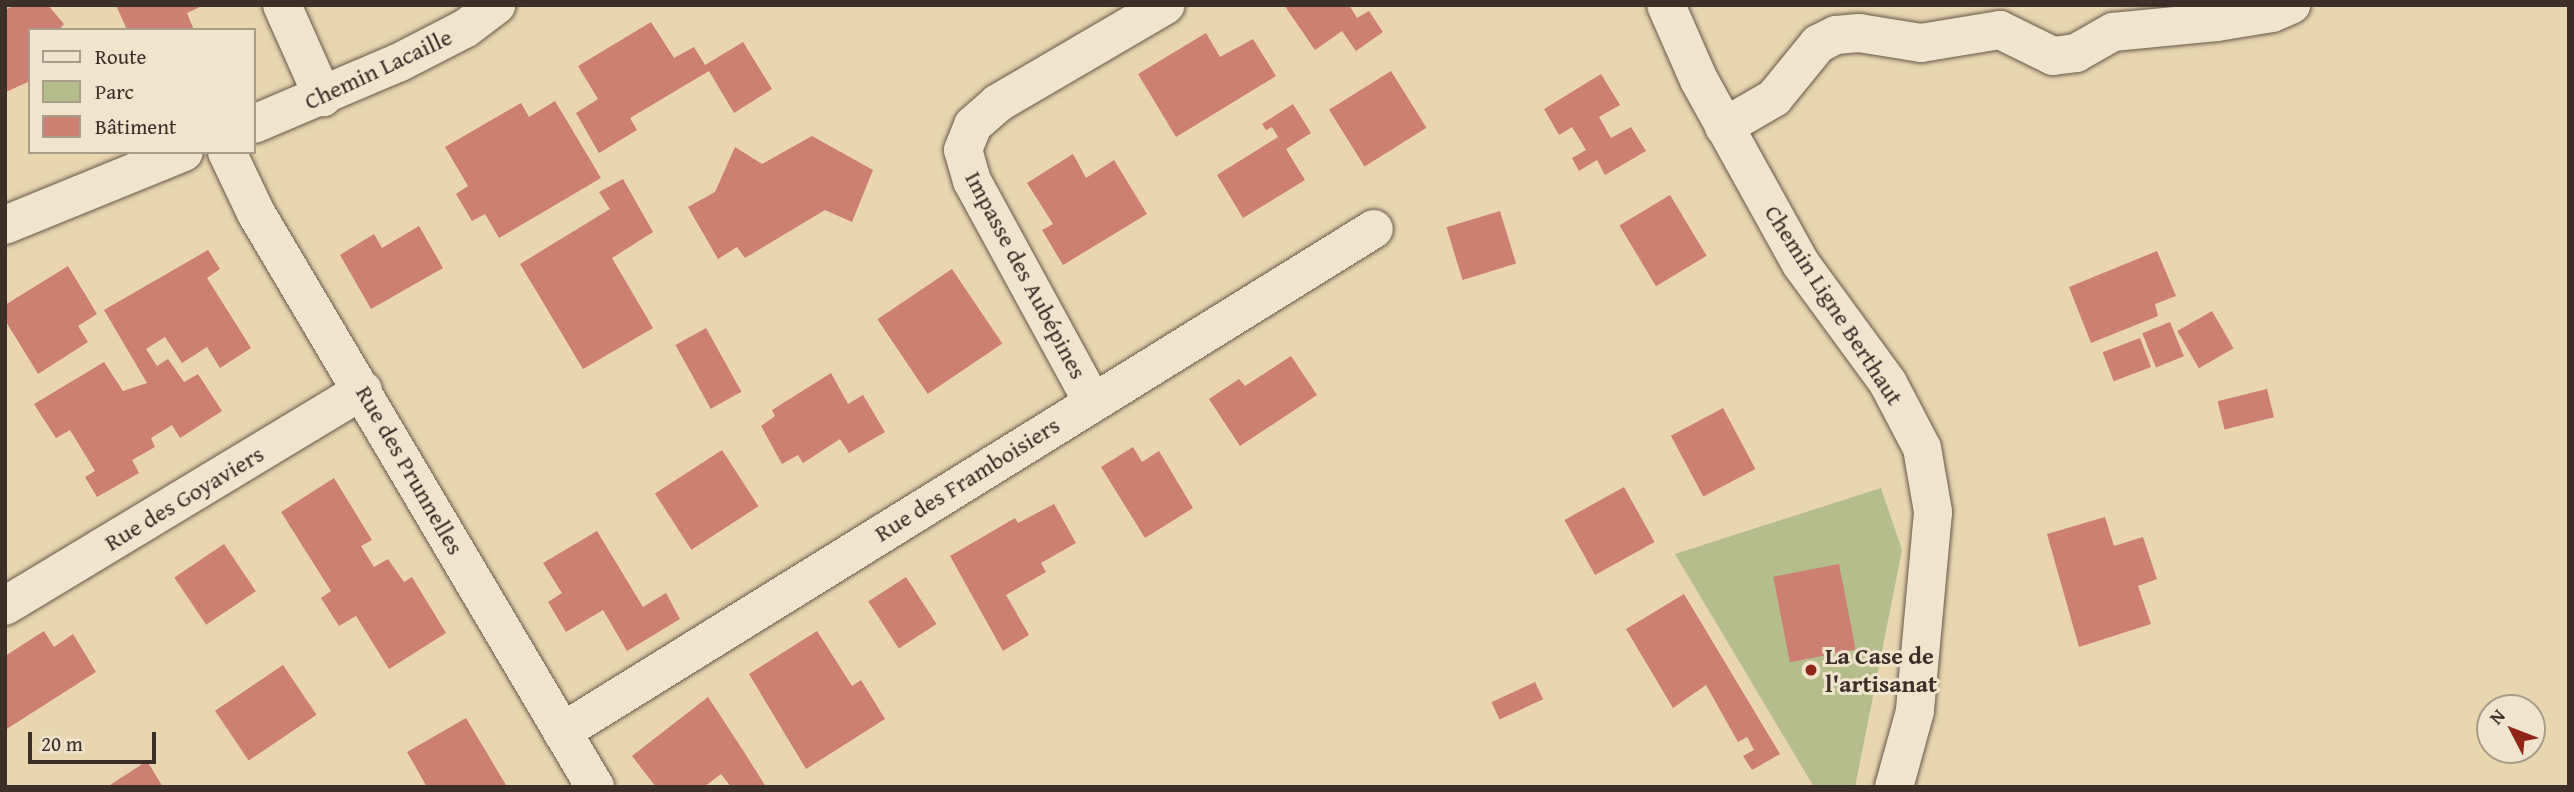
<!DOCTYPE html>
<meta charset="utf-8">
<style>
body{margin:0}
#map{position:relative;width:2574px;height:792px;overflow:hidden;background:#e9d5b0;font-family:"Gentium Book Plus",serif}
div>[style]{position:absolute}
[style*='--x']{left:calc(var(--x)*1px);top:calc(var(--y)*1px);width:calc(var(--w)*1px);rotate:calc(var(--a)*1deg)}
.green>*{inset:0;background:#b5bd8c}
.building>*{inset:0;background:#cd7f74;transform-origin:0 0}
.roads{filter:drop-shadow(0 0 2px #665849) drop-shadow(0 0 2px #665849)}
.minor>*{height:38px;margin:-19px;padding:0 19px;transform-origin:19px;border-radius:19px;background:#f1e4cc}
.dots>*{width:19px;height:19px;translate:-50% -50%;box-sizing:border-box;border:4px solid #f1e4cc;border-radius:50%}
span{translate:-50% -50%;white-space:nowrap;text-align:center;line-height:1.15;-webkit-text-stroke:6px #f1e4cc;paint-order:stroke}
.street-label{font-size:24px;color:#3b2f27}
.poi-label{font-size:24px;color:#3b2f27;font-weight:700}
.left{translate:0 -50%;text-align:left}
.frame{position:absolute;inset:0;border:7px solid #3b2f27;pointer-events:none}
.legend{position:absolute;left:28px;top:28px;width:228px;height:126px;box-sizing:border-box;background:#f1e4cc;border:2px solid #a89c8a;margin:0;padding:9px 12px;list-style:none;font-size:21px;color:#3b2f27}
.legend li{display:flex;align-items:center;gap:14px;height:35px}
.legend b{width:35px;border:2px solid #a89c8a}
.north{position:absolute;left:2476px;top:694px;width:70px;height:70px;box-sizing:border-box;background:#f1e4cc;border:2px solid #a89c8a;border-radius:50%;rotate:312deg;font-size:19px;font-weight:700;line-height:28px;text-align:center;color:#3b2f27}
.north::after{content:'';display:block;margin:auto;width:24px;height:32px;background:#8f2418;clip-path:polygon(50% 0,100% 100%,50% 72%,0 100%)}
.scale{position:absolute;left:28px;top:732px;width:128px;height:32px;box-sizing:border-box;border:4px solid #3b2f27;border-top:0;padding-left:9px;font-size:21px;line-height:24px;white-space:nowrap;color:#3b2f27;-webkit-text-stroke:5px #f1e4cc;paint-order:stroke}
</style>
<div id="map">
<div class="green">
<i style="clip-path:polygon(1881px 488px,1902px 550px,1855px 787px,1814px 787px,1675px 554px)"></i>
</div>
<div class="building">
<i style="clip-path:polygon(15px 5px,48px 5px,64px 24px,59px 30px,30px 30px,30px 81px,6px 92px,5px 10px)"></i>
<i style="clip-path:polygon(116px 5px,204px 5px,187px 13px,194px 30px,127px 30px)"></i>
<i style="clip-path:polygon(1284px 5px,1349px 5px,1357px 18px,1369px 11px,1383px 32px,1356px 51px,1342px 31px,1315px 50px)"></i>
<i style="clip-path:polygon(651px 22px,674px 58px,694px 47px,705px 65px,743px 42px,772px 89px,734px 113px,709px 71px,630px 118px,637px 130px,599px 153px,576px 113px,598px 99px,578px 66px)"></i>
<i style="clip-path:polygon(1206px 33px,1220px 57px,1253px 39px,1276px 76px,1176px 137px,1138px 74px)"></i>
<i style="left:1391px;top:71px;width:67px;height:73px;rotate:58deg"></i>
<i style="clip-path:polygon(1601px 74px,1620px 105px,1599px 117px,1611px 138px,1631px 127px,1646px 151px,1605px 175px,1597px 160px,1579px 171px,1572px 158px,1586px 150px,1572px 127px,1559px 135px,1544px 109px)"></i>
<i style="clip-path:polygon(555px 101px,601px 178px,499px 238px,485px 214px,472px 221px,456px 194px,468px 186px,445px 147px,521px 103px,529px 117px)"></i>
<i style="clip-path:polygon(1293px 104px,1311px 133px,1286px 149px,1305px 180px,1243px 218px,1217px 175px,1278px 137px,1272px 127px,1266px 130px,1262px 124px)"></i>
<i style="clip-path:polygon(812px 136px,873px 170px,852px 222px,825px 210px,745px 258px,737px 247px,718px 259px,688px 207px,715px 192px,735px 147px,762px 164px)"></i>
<i style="clip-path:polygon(1073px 154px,1086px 178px,1114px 160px,1147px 214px,1063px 265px,1042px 230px,1053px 224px,1027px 183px)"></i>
<i style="clip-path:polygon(623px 179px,653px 232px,612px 258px,653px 328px,583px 369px,520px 264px,610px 209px,599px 192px)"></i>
<i style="left:1670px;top:195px;width:71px;height:59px;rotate:59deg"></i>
<i style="left:1500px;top:211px;width:55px;height:56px;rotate:73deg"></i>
<i style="clip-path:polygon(419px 226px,443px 268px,371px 309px,340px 255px,374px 234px,382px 248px)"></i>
<i style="clip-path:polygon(208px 250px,220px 269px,207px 278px,251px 348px,220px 368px,207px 347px,182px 363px,165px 337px,146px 349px,157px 366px,168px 359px,184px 382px,198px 374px,222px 411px,180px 438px,172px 425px,151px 438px,155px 447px,132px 460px,139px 473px,97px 497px,85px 477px,95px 471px,70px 430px,56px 438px,34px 404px,104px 362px,123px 391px,147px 383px,104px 310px)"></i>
<i style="clip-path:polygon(2157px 251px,2176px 296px,2155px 304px,2158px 316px,2091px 343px,2069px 287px)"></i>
<i style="clip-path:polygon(68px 266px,97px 314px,78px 326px,88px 342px,38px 374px,5px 320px,5px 305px)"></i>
<i style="left:952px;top:269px;width:90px;height:90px;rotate:56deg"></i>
<i style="left:2212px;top:311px;width:43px;height:40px;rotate:60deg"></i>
<i style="left:2170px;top:322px;width:37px;height:30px;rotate:68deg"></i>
<i style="left:706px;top:328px;width:73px;height:35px;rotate:61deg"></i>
<i style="left:2140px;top:338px;width:31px;height:40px;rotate:69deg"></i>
<i style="clip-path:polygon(1291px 356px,1317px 395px,1240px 446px,1209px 399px,1239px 379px,1245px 386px)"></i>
<i style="clip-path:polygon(831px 373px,848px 404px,863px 395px,885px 432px,849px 453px,840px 439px,803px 463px,798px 455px,782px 464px,761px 426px,775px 416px,772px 410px)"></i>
<i style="left:2267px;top:389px;width:29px;height:51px;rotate:76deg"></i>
<i style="left:1723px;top:408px;width:69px;height:59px;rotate:62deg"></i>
<i style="clip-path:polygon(1133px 447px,1142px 462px,1159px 451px,1193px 508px,1145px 538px,1101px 467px)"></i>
<i style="left:722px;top:450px;width:67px;height:80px;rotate:57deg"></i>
<i style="clip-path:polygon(334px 478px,372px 540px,361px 546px,374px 567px,388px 559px,404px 582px,412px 577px,446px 633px,389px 669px,356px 616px,339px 626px,321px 598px,331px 591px,281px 512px)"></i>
<i style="left:1624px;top:487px;width:63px;height:68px;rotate:61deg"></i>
<i style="clip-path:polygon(1054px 504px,1076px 543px,1041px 563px,1046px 572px,1006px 595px,1029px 635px,1003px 651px,950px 556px,1015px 518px,1018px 523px)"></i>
<i style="clip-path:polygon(2105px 517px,2114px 546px,2143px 537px,2157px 579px,2138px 586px,2151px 624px,2079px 647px,2047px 534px)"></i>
<i style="clip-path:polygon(597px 531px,643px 607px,666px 593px,680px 619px,627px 651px,603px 610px,566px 632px,548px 602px,562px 593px,543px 563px)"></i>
<i style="left:224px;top:544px;width:57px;height:60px;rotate:56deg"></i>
<i style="left:1839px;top:564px;width:87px;height:67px;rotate:79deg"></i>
<i style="left:906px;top:577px;width:56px;height:45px;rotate:57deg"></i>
<i style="clip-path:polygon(1684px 594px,1780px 754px,1752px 770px,1743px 756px,1754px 750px,1747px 737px,1738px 742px,1706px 685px,1673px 708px,1626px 629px)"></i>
<i style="clip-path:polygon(44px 631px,54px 647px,73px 634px,96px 672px,5px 730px,5px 656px)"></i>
<i style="clip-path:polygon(817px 631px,852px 686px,861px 680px,885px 719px,806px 769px,749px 674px)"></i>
<i style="left:283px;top:665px;width:60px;height:82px;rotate:56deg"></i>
<i style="left:1535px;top:682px;width:19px;height:48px;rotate:65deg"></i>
<i style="clip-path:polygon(708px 697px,746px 755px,766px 787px,731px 787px,721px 774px,704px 787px,656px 787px,632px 756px)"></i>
<i style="clip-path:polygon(466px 718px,506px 785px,427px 787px,407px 752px)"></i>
<i style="clip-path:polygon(147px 761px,163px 787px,107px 787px)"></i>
</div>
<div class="roads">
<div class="minor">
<i style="--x:282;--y:5;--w:101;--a:66"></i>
<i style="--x:1666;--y:5;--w:82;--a:66.3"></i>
<i style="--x:1699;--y:80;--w:210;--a:61"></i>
<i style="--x:1801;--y:264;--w:147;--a:53.8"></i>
<i style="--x:1888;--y:383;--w:73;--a:62.4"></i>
<i style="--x:1922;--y:448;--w:65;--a:80.2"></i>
<i style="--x:1933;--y:512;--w:200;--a:95.2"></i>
<i style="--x:1915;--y:711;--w:79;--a:105.4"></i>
<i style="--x:254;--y:124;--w:156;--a:-23"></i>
<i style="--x:398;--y:63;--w:76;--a:-27.2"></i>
<i style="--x:466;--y:28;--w:38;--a:-37"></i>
<i style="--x:1724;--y:127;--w:58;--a:-30.1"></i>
<i style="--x:1774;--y:98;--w:70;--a:-50.8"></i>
<i style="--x:1818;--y:44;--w:20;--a:-27"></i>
<i style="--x:1836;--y:35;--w:23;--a:-5"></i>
<i style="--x:1859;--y:33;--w:63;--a:9.2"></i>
<i style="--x:1921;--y:43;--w:80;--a:-9.3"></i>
<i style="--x:2000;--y:30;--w:59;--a:26.1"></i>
<i style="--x:2053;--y:56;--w:23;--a:-7"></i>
<i style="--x:2076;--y:53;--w:43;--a:-29.6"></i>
<i style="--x:2113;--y:32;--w:104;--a:-5.5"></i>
<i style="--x:2217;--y:22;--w:56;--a:-9.3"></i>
<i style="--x:2272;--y:13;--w:21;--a:-23"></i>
<i style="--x:227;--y:152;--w:68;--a:64.6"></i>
<i style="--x:256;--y:213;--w:667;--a:59.43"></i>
<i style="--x:5;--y:225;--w:193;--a:-22.2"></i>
<i style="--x:1092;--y:401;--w:251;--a:-118.6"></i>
<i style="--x:972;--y:181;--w:32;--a:-106"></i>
<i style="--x:963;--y:150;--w:27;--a:-68"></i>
<i style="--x:973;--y:125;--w:33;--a:-41"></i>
<i style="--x:998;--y:103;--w:194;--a:-30.3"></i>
<i style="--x:5;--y:606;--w:418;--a:-31.1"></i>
<i style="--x:562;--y:732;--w:955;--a:-31.78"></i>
</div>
</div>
<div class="dots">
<i style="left:1811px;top:670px;background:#8f2418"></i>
</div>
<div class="street-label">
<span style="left:378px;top:69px;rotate:-25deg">Chemin Lacaille</span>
<span style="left:1026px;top:275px;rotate:62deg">Impasse des Aubépines</span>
<span style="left:1834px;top:305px;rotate:57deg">Chemin Ligne Berthaut</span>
<span style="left:410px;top:470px;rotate:60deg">Rue des Prunnelles</span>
<span style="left:967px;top:479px;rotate:-32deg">Rue des Framboisiers</span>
<span style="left:184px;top:498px;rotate:-31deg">Rue des Goyaviers</span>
</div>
<div class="poi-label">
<span class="left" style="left:1825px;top:670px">La Case de<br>l'artisanat</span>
</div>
<div class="frame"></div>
<ul class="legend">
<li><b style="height:9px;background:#f1e4cc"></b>Route</li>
<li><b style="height:19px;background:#b5bd8c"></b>Parc</li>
<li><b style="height:19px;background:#cd7f74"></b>Bâtiment</li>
</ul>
<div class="north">N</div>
<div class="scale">20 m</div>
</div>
